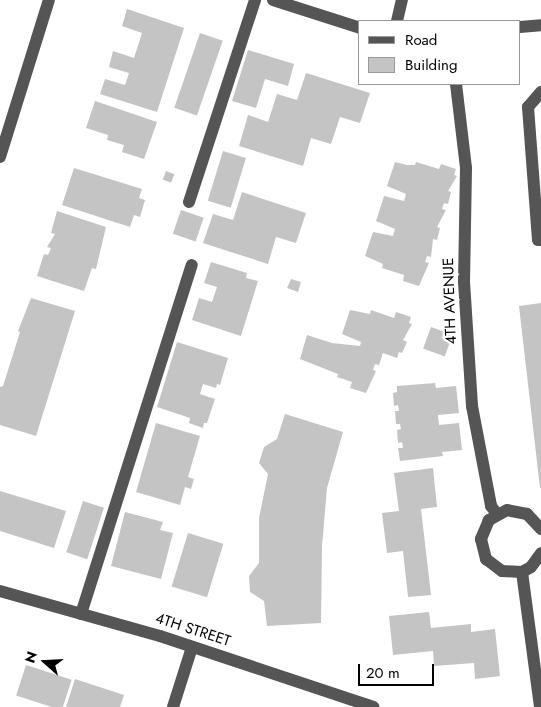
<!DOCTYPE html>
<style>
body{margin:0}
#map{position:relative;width:541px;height:707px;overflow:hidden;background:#fff;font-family:Jost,sans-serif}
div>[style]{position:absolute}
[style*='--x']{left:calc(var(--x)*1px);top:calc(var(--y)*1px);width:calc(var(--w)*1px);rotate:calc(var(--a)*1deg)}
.building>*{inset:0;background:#c4c4c4;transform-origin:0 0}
.minor>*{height:12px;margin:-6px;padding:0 6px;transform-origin:6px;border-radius:6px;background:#555}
span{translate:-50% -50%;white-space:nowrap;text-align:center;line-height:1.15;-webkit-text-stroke:4.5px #fff;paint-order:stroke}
.street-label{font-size:15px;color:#000}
.legend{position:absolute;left:358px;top:20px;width:162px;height:65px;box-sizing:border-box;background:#fff;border:1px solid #999;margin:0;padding:6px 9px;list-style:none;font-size:15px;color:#000}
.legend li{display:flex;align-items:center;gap:10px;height:25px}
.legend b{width:25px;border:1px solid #999}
.north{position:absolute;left:20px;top:637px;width:50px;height:50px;-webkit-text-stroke:4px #fff;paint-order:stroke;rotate:289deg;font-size:14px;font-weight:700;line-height:20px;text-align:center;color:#000}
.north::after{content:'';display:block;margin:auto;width:18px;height:22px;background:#000;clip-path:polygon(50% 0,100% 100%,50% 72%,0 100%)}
.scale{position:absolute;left:358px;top:664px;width:76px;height:22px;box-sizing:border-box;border:2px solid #000;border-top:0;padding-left:6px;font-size:15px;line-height:18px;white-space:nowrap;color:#000;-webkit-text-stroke:4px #fff;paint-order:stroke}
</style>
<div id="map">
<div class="building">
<i style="clip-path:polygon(127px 9px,184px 28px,157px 112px,100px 94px,105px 79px,125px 85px,129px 73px,109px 67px,113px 51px,134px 58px,142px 33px,122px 26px)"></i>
<i style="left:200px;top:33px;width:24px;height:79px;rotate:19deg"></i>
<i style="clip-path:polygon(248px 50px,294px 64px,288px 86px,265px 79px,256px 108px,232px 101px)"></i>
<i style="clip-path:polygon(306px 73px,370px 93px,360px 123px,340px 117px,331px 144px,311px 138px,303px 166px,239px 146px,248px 115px,268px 122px,277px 94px,297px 100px)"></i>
<i style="clip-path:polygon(95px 101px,157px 122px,144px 159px,122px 152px,124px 145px,107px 140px,108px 135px,86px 128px)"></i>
<i style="left:223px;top:151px;width:24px;height:52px;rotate:17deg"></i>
<i style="clip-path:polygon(395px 162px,407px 165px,415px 165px,416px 162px,439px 169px,441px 164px,456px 169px,454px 175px,457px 176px,448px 191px,451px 192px,448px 204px,444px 203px,442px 209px,446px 210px,437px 227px,440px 228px,437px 240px,433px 239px,431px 257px,427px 256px,425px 262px,429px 263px,419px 286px,403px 281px,404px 275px,382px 268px,383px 264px,365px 256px,373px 232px,393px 236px,395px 229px,376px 221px,384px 196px,404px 201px,406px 194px,387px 186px)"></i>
<i style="clip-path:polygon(74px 168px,142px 189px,139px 198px,145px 200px,140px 217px,134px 215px,130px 227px,62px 205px)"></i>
<i style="left:166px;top:171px;width:9px;height:9px;rotate:21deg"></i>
<i style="clip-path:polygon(242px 192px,306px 213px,296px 243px,276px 237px,268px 264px,203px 243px,213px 214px,233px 220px)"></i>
<i style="left:181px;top:210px;width:24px;height:25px;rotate:19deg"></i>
<i style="clip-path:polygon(57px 211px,106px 227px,96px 269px,92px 268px,84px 291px,37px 276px,44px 254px,48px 255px,51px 248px,47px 247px,55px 234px,51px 233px)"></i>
<i style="clip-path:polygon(211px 262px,247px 273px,246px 278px,258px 281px,241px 336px,192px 320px,199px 298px,212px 302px,217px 287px,204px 283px)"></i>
<i style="clip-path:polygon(291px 279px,301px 282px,298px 292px,287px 288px)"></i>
<i style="clip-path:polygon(31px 298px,75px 311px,36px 436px,0 425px,0 387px,3px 386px,20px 332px,18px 331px)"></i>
<i style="clip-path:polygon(541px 303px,541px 488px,540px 488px,519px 306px)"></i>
<i style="clip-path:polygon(350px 310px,370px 314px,371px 310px,394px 318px,396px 312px,411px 317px,409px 323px,412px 324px,403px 340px,407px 342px,402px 353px,399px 352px,397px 358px,383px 353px,379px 365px,375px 364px,373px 370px,376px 371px,366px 393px,350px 388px,352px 382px,337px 377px,338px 374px,300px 359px,307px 335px,332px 343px,360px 346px,361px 342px,342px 334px)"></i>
<i style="left:431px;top:327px;width:23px;height:23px;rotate:20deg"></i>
<i style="clip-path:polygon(177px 342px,228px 358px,220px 385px,217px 384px,216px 388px,203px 384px,200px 394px,215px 399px,207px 423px,204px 423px,203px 428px,189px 423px,190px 418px,157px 407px)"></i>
<i style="clip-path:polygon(435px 383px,436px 388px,456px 386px,459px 413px,438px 415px,439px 425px,459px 423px,462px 450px,442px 452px,443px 456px,400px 461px,398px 448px,403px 448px,402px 442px,398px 443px,397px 430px,401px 429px,400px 424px,396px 424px,395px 411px,399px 411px,398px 405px,394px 406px,393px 393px,397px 392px,397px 386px)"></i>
<i style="clip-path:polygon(285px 414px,343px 432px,327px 488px,322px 546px,321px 623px,267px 626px,264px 601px,250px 592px,249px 576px,259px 563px,259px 518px,268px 474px,259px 463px,264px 447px,277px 439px)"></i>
<i style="clip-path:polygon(156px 423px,200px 436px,188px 477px,194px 479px,191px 489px,185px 487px,180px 505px,136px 492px)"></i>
<i style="clip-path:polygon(433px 468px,437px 507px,421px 509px,431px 595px,408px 597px,403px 551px,387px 553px,382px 513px,399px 511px,394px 473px)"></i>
<i style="clip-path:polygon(0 491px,66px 511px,54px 548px,0 531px)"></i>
<i style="left:83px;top:501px;width:22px;height:54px;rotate:18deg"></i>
<i style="clip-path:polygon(125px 512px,163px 522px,160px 530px,173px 533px,161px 579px,111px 566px)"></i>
<i style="left:188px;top:533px;width:37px;height:56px;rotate:17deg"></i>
<i style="clip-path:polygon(429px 612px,431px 628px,471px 624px,471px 632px,495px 629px,500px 676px,475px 679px,474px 663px,434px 666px,433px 651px,393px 655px,389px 616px)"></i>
<i style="left:26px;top:665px;width:48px;height:32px;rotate:18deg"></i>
<i style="clip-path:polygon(75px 679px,124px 695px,120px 707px,66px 707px)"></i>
</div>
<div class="minor">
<i style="--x:273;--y:0;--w:91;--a:17.8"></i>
<i style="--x:397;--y:21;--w:22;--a:-77"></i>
<i style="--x:520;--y:27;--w:21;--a:-5"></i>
<i style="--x:456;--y:84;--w:85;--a:83.2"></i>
<i style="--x:466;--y:168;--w:114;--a:91"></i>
<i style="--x:464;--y:282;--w:124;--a:86.3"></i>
<i style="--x:472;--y:406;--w:102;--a:79.2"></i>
<i style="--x:491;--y:506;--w:10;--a:53"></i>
<i style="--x:541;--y:92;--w:20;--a:131"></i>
<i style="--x:528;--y:107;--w:133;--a:85.7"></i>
<i style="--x:538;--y:240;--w:3;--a:0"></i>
<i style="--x:0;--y:157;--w:164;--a:-72.7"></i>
<i style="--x:189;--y:202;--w:213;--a:-71.9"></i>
<i style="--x:541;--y:529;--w:21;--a:-133"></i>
<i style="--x:527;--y:514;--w:20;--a:-169"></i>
<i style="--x:507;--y:510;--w:21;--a:151"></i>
<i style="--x:489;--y:520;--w:21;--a:113"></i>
<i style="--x:481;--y:539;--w:21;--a:76"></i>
<i style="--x:486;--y:559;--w:20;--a:37"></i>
<i style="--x:502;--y:571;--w:20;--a:3"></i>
<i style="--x:522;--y:572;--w:10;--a:-29"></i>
<i style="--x:531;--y:567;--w:17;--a:-54"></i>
<i style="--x:522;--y:572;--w:136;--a:82.4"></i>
<i style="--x:0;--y:591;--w:166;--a:15.7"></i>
<i style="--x:160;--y:636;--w:225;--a:18.4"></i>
<i style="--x:81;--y:614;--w:366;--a:-72.4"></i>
<i style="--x:173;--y:707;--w:63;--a:-72.4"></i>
</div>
<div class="street-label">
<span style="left:450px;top:301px;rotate:-92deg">4TH AVENUE</span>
<span style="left:193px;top:630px;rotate:18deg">4TH STREET</span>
</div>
<ul class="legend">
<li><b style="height:6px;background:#555"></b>Road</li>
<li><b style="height:14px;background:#c4c4c4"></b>Building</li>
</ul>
<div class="north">N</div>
<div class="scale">20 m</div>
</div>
